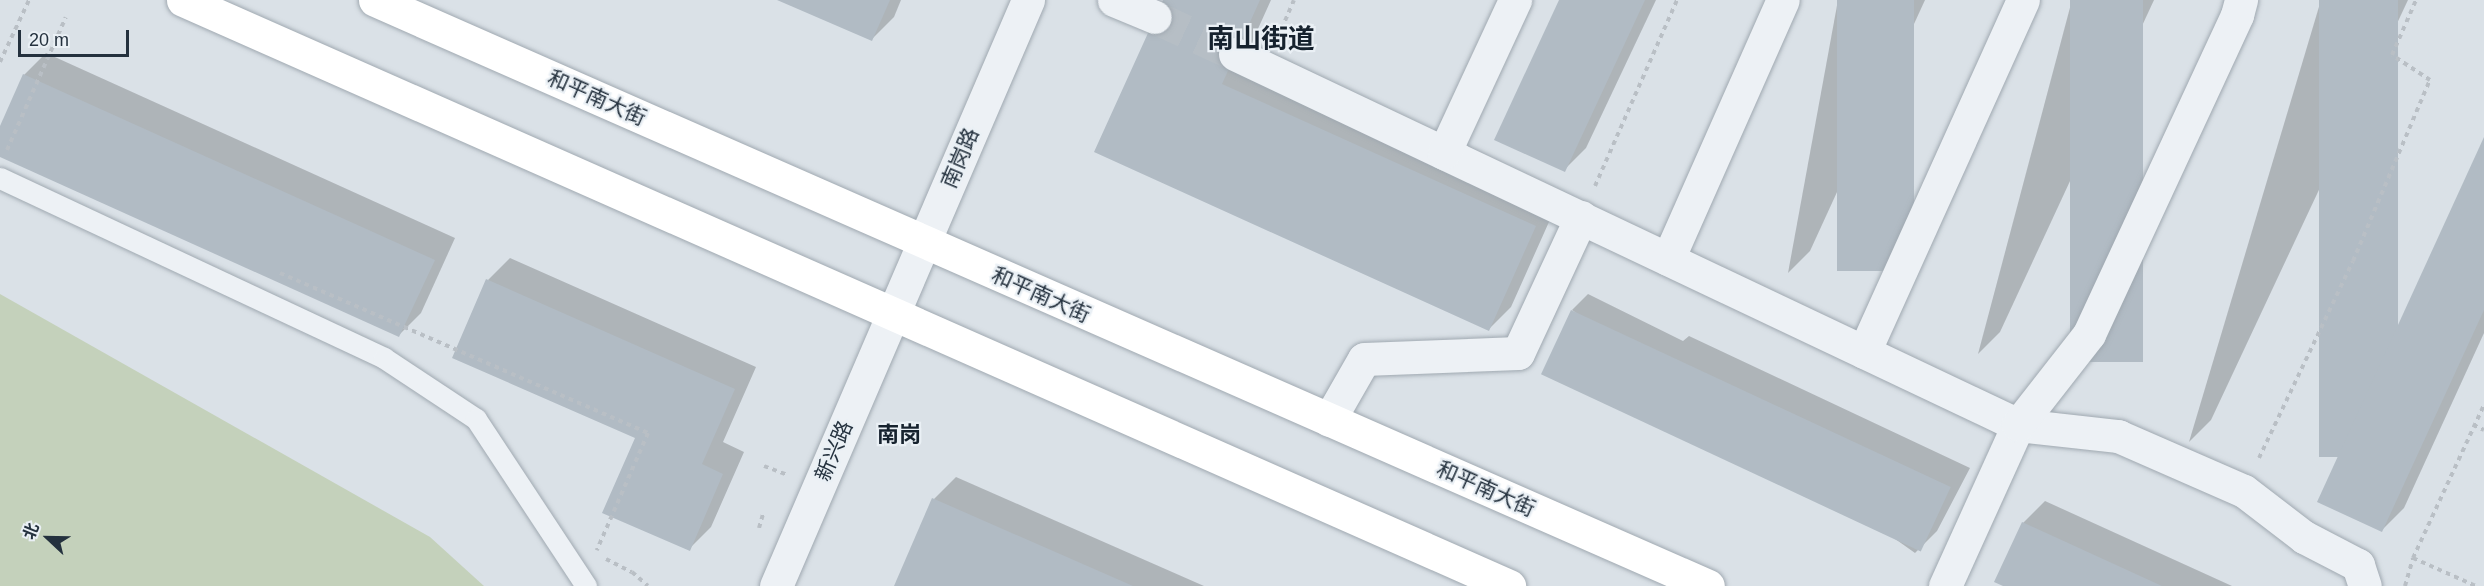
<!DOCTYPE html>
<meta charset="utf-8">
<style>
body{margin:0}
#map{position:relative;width:2484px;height:586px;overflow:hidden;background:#dae1e7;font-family:Helvetica,"Noto Sans SC",sans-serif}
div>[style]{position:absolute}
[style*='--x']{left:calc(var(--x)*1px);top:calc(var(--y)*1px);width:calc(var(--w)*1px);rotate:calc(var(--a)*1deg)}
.green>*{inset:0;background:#c4d1bb}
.shadow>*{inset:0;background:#0003}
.building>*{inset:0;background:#b1bbc4;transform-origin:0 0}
.minor-tunnel>*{height:33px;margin-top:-16.5px;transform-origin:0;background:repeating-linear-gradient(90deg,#b6bec5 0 33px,transparent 0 49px)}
.path>*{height:4px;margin-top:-2px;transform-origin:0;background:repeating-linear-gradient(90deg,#b9bfc5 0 4.5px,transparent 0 9px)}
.roads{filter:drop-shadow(0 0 2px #a0a9b1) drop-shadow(0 0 2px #a0a9b1)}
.service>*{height:21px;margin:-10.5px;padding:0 10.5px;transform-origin:10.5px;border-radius:10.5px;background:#edf1f5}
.minor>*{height:33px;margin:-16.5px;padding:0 16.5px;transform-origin:16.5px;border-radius:16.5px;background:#edf1f5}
.tertiary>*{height:33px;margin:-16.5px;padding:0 16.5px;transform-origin:16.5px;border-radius:16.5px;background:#edf1f5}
.primary>*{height:33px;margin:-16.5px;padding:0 16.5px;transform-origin:16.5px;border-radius:16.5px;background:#fff}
span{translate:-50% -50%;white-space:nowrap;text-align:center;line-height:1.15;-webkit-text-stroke:4.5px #eaf0f5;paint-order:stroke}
.street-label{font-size:21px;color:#24313e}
.neighbourhood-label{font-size:22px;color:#16222e;font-weight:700}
.district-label{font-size:27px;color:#16222e;font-weight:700}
.north{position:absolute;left:18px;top:508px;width:60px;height:60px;-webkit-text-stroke:4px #eaf0f5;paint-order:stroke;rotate:292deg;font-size:16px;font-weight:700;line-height:24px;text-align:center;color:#24313e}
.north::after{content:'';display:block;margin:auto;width:21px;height:27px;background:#24313e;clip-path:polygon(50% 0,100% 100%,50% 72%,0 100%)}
.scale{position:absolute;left:18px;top:30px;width:111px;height:27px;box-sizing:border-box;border:3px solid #24313e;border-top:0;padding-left:8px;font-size:18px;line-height:21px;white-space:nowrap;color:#24313e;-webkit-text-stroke:4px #eaf0f5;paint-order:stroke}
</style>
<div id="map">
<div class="green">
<i style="clip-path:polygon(0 294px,430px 537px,484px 586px,0 586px)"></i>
</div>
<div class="shadow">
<i style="clip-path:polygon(781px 0,901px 0,894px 17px,872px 39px)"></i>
<i style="clip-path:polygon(1164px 0,1271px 0,1243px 62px,1557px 204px,1511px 307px,1489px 329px,1096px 152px)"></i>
<i style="clip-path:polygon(1561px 0,1656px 0,1586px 148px,1564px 170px)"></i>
<i style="clip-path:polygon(1838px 0,1925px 0,1810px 251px,1788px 273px)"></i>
<i style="clip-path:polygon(2072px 0,2154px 0,2000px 332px,1978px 354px)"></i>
<i style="clip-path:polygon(2321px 0,2408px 0,2211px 420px,2189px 442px)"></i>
<i style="clip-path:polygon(46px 53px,455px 238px,421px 313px,399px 335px,0 156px,0 129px,24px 75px)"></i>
<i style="clip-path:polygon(2484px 141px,2484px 333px,2404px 508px,2382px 530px)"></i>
<i style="clip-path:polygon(510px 258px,756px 367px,723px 442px,744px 452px,711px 527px,689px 549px,637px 438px,488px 280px)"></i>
<i style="clip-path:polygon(1588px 294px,1683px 341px,1689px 336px,1970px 468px,1937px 531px,1915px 553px,1572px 310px)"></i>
<i style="clip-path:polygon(956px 477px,1204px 586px,895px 586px,934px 499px)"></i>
<i style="clip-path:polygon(2045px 501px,2232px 586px,2007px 586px,2023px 523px)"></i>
</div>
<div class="building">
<i style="clip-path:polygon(777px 0,890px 0,872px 41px)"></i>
<i style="clip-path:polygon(1163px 0,1260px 0,1222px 84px,1536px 226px,1489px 331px,1094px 152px)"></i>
<i style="clip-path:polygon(1559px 0,1645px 0,1565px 172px,1494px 140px)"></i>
<i style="left:1837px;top:0;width:77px;height:271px"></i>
<i style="left:2070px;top:0;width:73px;height:362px"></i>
<i style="left:2319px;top:0;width:79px;height:457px"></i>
<i style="clip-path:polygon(23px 74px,435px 260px,399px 337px,0 157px,0 126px)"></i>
<i style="clip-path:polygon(2484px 137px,2484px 310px,2382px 532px,2317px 502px)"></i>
<i style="clip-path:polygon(486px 279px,735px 389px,702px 464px,723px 474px,690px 551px,602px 513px,635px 438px,452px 358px)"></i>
<i style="left:1571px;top:310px;width:419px;height:71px;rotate:25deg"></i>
<i style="clip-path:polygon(932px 498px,1133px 586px,894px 586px)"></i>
<i style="clip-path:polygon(2022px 522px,2162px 586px,2003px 586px,1994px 582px)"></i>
</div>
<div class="minor-tunnel">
<i style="--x:1155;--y:17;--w:88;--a:24.8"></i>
</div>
<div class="path">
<i style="--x:1278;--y:37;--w:40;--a:-66.6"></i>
<i style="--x:0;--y:62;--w:68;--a:-64.9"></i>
<i style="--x:7;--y:150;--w:145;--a:-66.1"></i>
<i style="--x:1595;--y:186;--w:203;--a:-66.2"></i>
<i style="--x:280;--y:273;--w:401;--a:23.5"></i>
<i style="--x:648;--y:433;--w:128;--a:113.6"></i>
<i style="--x:2473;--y:425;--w:12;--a:24"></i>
<i style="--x:2259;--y:458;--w:218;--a:-64.5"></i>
<i style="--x:2353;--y:261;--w:197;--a:-67"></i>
<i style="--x:2430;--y:80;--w:45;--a:-146.7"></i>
<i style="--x:2392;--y:55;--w:60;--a:-66.4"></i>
<i style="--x:764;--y:466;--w:25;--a:21"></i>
<i style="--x:759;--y:528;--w:15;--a:-74"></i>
<i style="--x:2413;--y:558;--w:69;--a:24"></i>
<i style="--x:606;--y:559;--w:29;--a:27"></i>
<i style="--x:632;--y:572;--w:21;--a:41"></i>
<i style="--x:2405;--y:586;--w:29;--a:-74"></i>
<i style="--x:2413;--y:558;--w:169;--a:-65.1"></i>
</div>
<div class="roads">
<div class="service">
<i style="--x:0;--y:178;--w:424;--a:25.1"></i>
<i style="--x:384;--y:358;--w:110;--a:33.5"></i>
<i style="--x:476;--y:419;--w:200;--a:56.6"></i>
</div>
<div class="minor">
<i style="--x:1114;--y:0;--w:44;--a:22.5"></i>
<i style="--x:1235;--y:54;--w:866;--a:25.35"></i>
<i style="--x:2018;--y:425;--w:101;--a:6.3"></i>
<i style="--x:2118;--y:436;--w:137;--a:23.6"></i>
<i style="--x:2244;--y:491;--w:76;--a:37.5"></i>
<i style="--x:2304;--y:537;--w:61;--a:27.4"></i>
<i style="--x:2358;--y:565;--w:22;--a:72"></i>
<i style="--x:1444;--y:153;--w:169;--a:-65.1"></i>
<i style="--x:1668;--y:259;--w:283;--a:-66.1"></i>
<i style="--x:1864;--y:352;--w:386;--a:-65.7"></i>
<i style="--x:1329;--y:420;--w:70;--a:-60.2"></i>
<i style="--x:1364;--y:359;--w:154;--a:-2.2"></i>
<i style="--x:1518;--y:353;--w:150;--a:-65.1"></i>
<i style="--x:1945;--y:586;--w:177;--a:-65.6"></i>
<i style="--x:2018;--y:425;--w:115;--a:-52"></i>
<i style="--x:2089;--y:334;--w:352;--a:-65.1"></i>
<i style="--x:2237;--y:15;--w:16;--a:-75"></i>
</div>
<div class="tertiary">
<i style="--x:776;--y:586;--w:638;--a:-66.73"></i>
</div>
<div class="primary">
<i style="--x:183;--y:0;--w:1450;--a:23.84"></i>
<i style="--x:375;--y:0;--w:1456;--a:23.73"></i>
</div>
</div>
<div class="street-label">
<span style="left:597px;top:98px;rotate:24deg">和平南大街</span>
<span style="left:960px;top:158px;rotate:-67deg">南岗路</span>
<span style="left:1041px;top:295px;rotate:24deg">和平南大街</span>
<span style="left:834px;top:451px;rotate:-67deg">新兴路</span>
<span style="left:1486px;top:489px;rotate:24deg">和平南大街</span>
</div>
<div class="neighbourhood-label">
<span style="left:899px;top:435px">南岗</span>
</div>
<div class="district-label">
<span style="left:1261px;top:40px">南山街道</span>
</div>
<div class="north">北</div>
<div class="scale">20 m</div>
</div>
